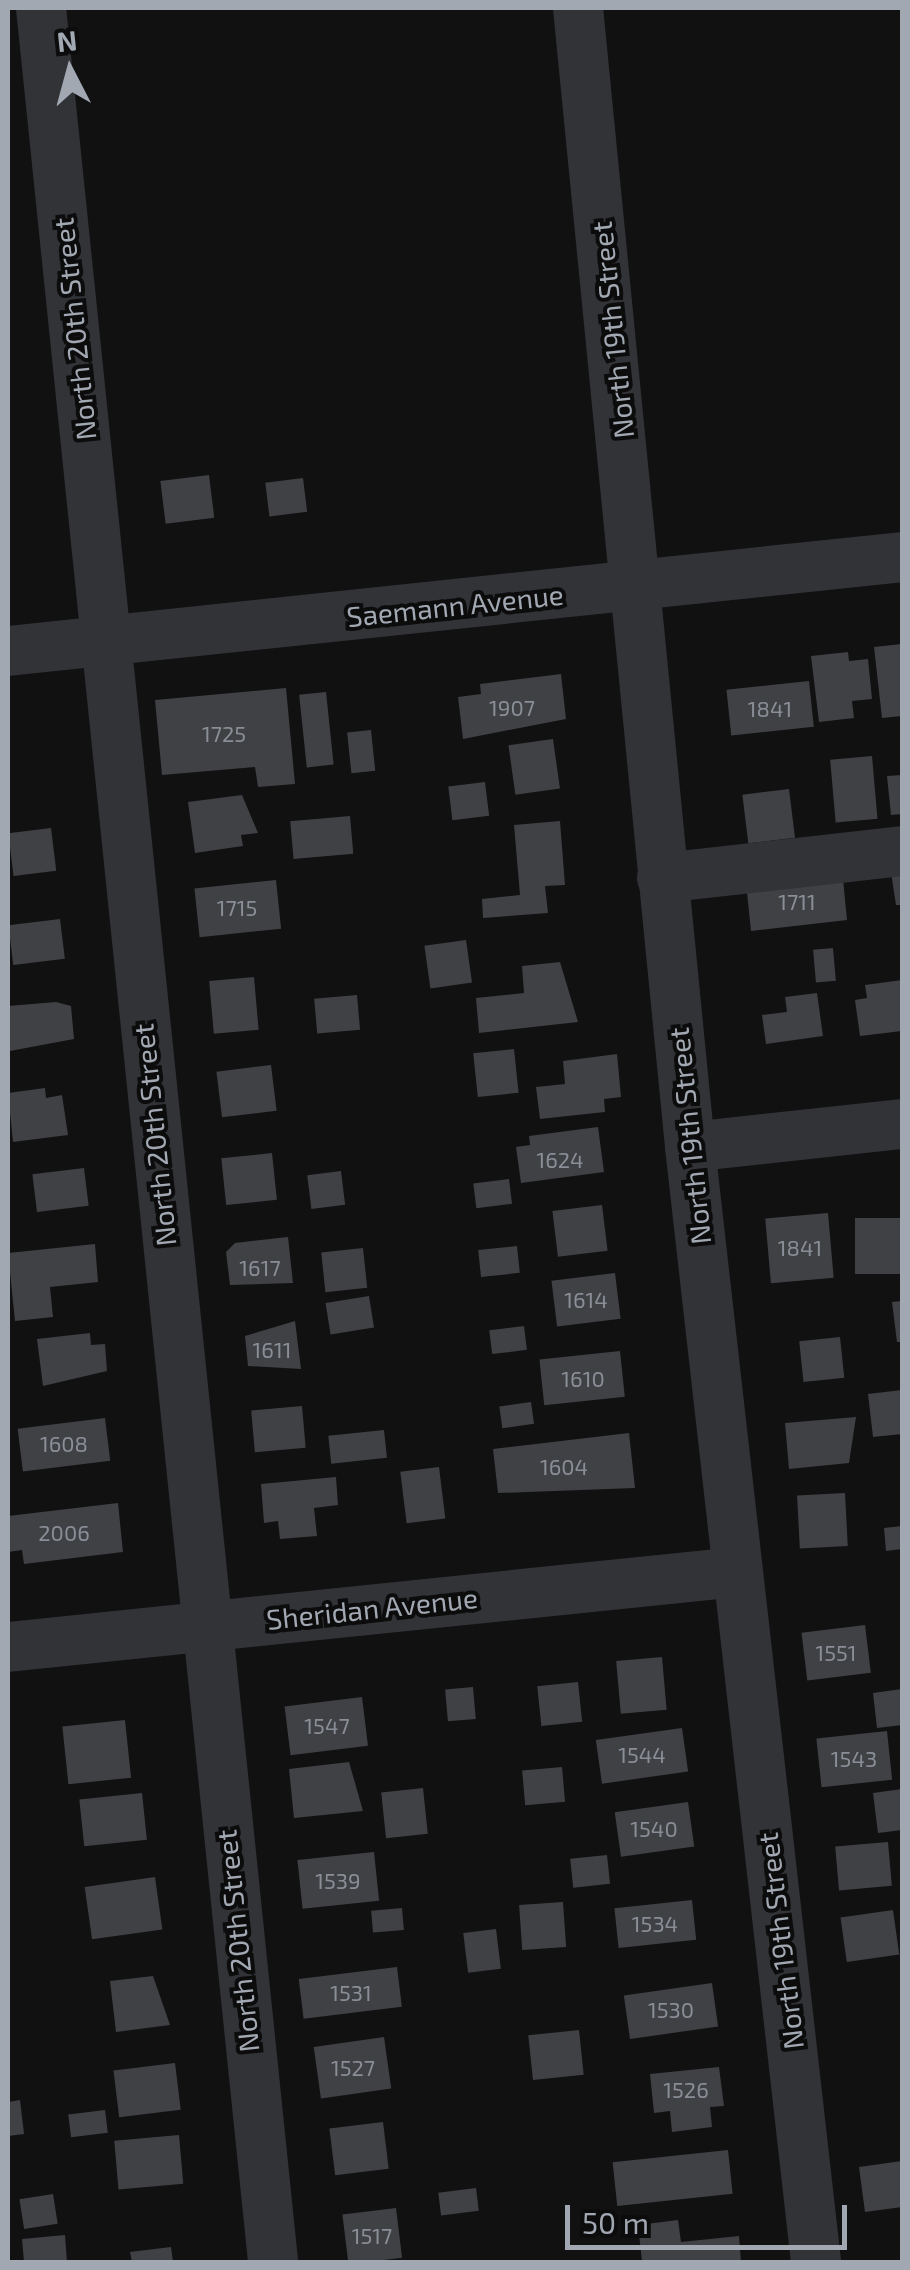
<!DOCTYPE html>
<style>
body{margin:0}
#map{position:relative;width:910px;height:2270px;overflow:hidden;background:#111112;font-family:"Exo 2",sans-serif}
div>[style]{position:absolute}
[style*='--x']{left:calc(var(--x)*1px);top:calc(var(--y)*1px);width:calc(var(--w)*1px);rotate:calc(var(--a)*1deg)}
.building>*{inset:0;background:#404145;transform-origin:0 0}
.minor>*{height:50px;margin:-25px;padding:0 25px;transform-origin:25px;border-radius:25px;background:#323337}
span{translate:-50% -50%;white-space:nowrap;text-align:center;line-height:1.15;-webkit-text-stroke:8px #0c0c0d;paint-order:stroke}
.number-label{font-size:22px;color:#8a8e97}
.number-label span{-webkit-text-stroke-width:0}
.street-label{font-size:28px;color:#a2a8b2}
.frame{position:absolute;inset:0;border:10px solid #a2a8b2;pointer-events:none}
.north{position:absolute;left:20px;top:20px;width:100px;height:100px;-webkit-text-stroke:8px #0c0c0d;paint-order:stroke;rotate:354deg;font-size:28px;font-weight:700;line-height:40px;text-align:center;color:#a2a8b2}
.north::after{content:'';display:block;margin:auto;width:35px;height:45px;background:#a2a8b2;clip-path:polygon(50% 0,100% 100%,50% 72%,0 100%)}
.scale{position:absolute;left:565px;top:2205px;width:282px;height:45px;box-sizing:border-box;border:5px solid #a2a8b2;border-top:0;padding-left:12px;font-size:30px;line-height:35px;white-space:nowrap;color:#a2a8b2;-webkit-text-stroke:8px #0c0c0d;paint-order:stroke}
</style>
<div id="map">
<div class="building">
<i style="left:209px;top:475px;width:43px;height:49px;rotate:83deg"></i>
<i style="left:303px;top:478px;width:34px;height:38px;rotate:83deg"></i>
<i style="clip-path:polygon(902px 644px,902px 716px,882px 718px,874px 647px)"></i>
<i style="clip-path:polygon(848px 652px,849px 661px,868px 659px,872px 699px,852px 701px,854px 718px,819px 722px,811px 656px)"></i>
<i style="clip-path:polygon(561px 674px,566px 719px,463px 739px,458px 697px,481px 694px,480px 684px)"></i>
<i style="left:809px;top:681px;width:46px;height:83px;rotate:84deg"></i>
<i style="clip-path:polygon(286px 688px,295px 784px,258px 787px,255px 767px,162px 775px,155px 700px)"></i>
<i style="left:326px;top:692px;width:73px;height:27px;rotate:84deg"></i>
<i style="left:371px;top:730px;width:41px;height:24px;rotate:84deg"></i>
<i style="left:553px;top:739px;width:50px;height:45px;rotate:82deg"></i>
<i style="left:872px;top:756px;width:63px;height:42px;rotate:85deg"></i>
<i style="clip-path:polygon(902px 775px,902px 814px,891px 815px,887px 776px)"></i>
<i style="left:485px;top:782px;width:34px;height:37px;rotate:83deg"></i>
<i style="left:789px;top:789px;width:49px;height:47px;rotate:83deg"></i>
<i style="clip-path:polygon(242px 795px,258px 833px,241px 835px,243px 846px,195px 853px,188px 802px)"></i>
<i style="left:350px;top:816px;width:38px;height:60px;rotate:85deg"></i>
<i style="clip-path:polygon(560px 821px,565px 885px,545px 886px,548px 913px,483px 918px,482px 899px,520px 895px,514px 825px)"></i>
<i style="left:51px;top:828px;width:43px;height:43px;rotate:83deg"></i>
<i style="clip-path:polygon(902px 871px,902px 905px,896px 905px,891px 872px)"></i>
<i style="clip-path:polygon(843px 879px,847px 920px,751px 931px,746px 883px)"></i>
<i style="left:276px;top:880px;width:49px;height:82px;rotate:84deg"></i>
<i style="left:60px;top:919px;width:40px;height:52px;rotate:83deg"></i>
<i style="left:466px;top:940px;width:43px;height:42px;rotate:82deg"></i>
<i style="left:833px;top:948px;width:33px;height:20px;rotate:85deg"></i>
<i style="clip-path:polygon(560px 962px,578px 1022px,479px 1033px,476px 998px,524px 993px,522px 966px)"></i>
<i style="left:254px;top:977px;width:53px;height:45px;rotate:85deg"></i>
<i style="clip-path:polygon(902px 980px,902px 1031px,860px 1036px,855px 1000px,867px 998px,865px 985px)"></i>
<i style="clip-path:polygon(817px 993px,823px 1036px,766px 1044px,762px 1015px,787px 1012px,785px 997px)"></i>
<i style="left:357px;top:995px;width:35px;height:43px;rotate:85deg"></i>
<i style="clip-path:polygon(56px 1002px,71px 1006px,74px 1039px,10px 1051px,8px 1006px)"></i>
<i style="left:514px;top:1049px;width:44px;height:41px;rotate:84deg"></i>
<i style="clip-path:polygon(617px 1054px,621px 1097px,604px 1099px,605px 1112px,540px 1119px,536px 1087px,565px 1084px,563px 1061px)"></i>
<i style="left:271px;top:1065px;width:46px;height:55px;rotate:83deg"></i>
<i style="clip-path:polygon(45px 1088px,46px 1098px,62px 1095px,68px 1135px,13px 1142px,8px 1093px)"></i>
<i style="clip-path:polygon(598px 1127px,604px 1172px,521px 1183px,516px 1147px,530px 1145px,529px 1136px)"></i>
<i style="left:272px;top:1153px;width:47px;height:51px;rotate:84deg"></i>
<i style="left:84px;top:1168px;width:38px;height:52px;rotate:83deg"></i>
<i style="left:341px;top:1171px;width:34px;height:34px;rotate:83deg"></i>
<i style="left:509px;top:1179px;width:25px;height:36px;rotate:83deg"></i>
<i style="left:602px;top:1205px;width:46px;height:50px;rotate:83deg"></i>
<i style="left:828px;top:1213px;width:65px;height:63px;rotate:85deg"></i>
<i style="left:902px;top:1218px;width:56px;height:47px;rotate:90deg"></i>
<i style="clip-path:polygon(288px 1237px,293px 1283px,230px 1285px,226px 1252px,235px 1243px)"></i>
<i style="clip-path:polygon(95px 1244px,98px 1282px,50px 1287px,53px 1317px,15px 1321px,8px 1253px)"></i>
<i style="left:517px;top:1246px;width:27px;height:39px;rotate:84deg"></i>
<i style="left:363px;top:1248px;width:40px;height:42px;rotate:84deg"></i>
<i style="left:615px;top:1273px;width:46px;height:64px;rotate:83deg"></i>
<i style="left:369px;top:1296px;width:32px;height:44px;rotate:81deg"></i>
<i style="clip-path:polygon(902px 1301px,902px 1342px,897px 1342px,892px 1302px)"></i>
<i style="clip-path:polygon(295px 1321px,301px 1369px,248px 1366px,245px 1336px)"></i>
<i style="left:524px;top:1326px;width:24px;height:35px;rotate:83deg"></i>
<i style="clip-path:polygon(90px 1333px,91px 1345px,105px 1344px,107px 1371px,43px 1386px,37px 1339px)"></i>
<i style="left:840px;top:1337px;width:41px;height:41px;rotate:84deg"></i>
<i style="left:620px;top:1351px;width:46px;height:81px;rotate:84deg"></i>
<i style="clip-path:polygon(902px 1390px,902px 1434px,873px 1437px,868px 1394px)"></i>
<i style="left:531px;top:1402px;width:22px;height:32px;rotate:82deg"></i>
<i style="left:302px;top:1406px;width:42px;height:51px;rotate:85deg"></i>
<i style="clip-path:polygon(856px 1417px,849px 1463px,789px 1469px,785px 1423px)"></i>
<i style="left:105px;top:1418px;width:43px;height:88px;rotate:83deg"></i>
<i style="left:384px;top:1430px;width:28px;height:56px;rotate:84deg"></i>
<i style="clip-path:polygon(629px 1433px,635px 1488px,498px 1493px,493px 1449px)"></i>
<i style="left:439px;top:1467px;width:52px;height:39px;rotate:83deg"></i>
<i style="clip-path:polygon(336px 1477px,338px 1505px,314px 1508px,317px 1536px,280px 1539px,278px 1521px,264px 1523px,261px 1484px)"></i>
<i style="left:845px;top:1493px;width:53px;height:48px;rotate:87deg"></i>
<i style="clip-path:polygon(118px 1503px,123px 1552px,24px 1564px,22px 1550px,8px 1552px,8px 1516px)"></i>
<i style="clip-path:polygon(902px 1526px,902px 1549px,886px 1551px,884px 1528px)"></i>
<i style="left:865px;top:1625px;width:48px;height:64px;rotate:83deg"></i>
<i style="left:662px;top:1657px;width:53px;height:46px;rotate:85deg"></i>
<i style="left:578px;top:1682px;width:40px;height:41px;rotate:84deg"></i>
<i style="left:473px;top:1687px;width:32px;height:28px;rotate:85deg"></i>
<i style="clip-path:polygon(902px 1689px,902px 1725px,877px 1728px,873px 1693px)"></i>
<i style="left:362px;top:1697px;width:49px;height:78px;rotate:83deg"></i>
<i style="left:125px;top:1720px;width:58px;height:63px;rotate:84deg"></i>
<i style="left:682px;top:1728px;width:44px;height:87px;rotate:82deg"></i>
<i style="left:887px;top:1731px;width:49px;height:71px;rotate:84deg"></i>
<i style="clip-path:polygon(349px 1762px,363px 1811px,294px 1818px,289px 1769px)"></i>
<i style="left:562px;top:1767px;width:35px;height:40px;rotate:85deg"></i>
<i style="left:423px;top:1788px;width:46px;height:42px;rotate:84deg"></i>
<i style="clip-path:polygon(902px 1789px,902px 1830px,878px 1833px,873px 1793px)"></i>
<i style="left:142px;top:1793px;width:47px;height:63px;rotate:84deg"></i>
<i style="left:688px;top:1802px;width:45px;height:74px;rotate:82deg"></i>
<i style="left:888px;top:1842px;width:44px;height:53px;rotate:85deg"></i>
<i style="left:374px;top:1852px;width:49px;height:77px;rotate:84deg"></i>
<i style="left:607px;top:1855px;width:29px;height:37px;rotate:84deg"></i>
<i style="left:155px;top:1877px;width:53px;height:71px;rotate:82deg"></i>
<i style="left:692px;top:1900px;width:40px;height:78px;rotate:84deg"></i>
<i style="left:563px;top:1902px;width:45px;height:44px;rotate:86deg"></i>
<i style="left:402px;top:1908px;width:22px;height:31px;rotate:85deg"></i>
<i style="left:893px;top:1910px;width:45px;height:53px;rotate:82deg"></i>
<i style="left:496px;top:1929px;width:40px;height:33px;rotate:83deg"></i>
<i style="left:397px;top:1967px;width:40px;height:99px;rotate:83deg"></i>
<i style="clip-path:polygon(153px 1976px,170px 2025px,116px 2032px,110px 1981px)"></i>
<i style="left:712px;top:1983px;width:44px;height:89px;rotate:82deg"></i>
<i style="left:579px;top:2030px;width:45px;height:51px;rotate:84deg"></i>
<i style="left:384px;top:2037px;width:52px;height:71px;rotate:82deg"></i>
<i style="left:175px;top:2063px;width:47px;height:62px;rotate:83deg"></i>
<i style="clip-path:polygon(719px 2067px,724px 2106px,710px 2107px,712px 2127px,672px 2132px,670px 2111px,654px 2113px,650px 2074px)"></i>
<i style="clip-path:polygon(20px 2100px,24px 2134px,8px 2136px,8px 2102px)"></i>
<i style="left:105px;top:2110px;width:23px;height:37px;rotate:83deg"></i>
<i style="left:383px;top:2122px;width:47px;height:54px;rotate:83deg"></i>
<i style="left:179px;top:2135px;width:49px;height:65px;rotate:85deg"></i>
<i style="left:728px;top:2150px;width:44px;height:116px;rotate:84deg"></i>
<i style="clip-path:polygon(902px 2161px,902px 2207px,865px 2212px,859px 2167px)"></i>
<i style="left:476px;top:2188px;width:23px;height:38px;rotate:83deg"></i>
<i style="left:53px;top:2194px;width:30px;height:34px;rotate:81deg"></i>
<i style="left:396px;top:2208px;width:50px;height:54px;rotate:83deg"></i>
<i style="clip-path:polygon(678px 2220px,681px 2242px,739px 2236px,741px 2262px,642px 2261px,638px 2225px)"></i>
<i style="clip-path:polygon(65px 2235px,67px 2262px,24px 2262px,22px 2239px)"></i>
<i style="clip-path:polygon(171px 2247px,173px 2262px,132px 2262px,130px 2252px)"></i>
</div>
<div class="minor">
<i style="--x:41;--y:8;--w:2266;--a:84.12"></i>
<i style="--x:578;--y:8;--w:1144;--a:84.38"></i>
<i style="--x:690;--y:1147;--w:1122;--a:83.55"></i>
<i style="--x:8;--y:651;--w:899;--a:-6"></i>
<i style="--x:662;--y:878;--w:242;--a:-6.4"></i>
<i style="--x:690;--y:1147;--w:213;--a:-6.2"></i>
<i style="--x:8;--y:1647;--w:732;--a:-5.88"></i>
</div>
<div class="number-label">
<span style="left:512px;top:708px">1907</span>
<span style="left:770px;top:709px">1841</span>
<span style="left:224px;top:734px">1725</span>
<span style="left:797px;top:902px">1711</span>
<span style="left:237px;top:908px">1715</span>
<span style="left:560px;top:1160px">1624</span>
<span style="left:800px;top:1248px">1841</span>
<span style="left:260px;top:1268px">1617</span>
<span style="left:586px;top:1300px">1614</span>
<span style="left:272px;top:1350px">1611</span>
<span style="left:583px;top:1379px">1610</span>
<span style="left:64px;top:1444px">1608</span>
<span style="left:564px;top:1467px">1604</span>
<span style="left:64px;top:1533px">2006</span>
<span style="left:836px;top:1653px">1551</span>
<span style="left:327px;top:1726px">1547</span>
<span style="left:642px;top:1755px">1544</span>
<span style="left:854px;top:1759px">1543</span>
<span style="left:654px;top:1829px">1540</span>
<span style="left:338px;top:1881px">1539</span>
<span style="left:655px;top:1924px">1534</span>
<span style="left:351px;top:1993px">1531</span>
<span style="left:671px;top:2010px">1530</span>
<span style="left:353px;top:2068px">1527</span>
<span style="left:686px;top:2090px">1526</span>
<span style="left:372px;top:2236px">1517</span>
</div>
<div class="street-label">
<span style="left:74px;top:329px;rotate:-96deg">North 20th Street</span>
<span style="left:612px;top:330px;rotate:-96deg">North 19th Street</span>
<span style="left:455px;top:605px;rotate:-6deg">Saemann Avenue</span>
<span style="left:154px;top:1135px;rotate:-96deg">North 20th Street</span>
<span style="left:689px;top:1136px;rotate:-96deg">North 19th Street</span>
<span style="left:372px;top:1608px;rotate:-6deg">Sheridan Avenue</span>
<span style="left:237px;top:1941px;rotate:-96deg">North 20th Street</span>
<span style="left:780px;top:1941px;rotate:-97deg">North 19th Street</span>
</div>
<div class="frame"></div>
<div class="north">N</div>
<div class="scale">50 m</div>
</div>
